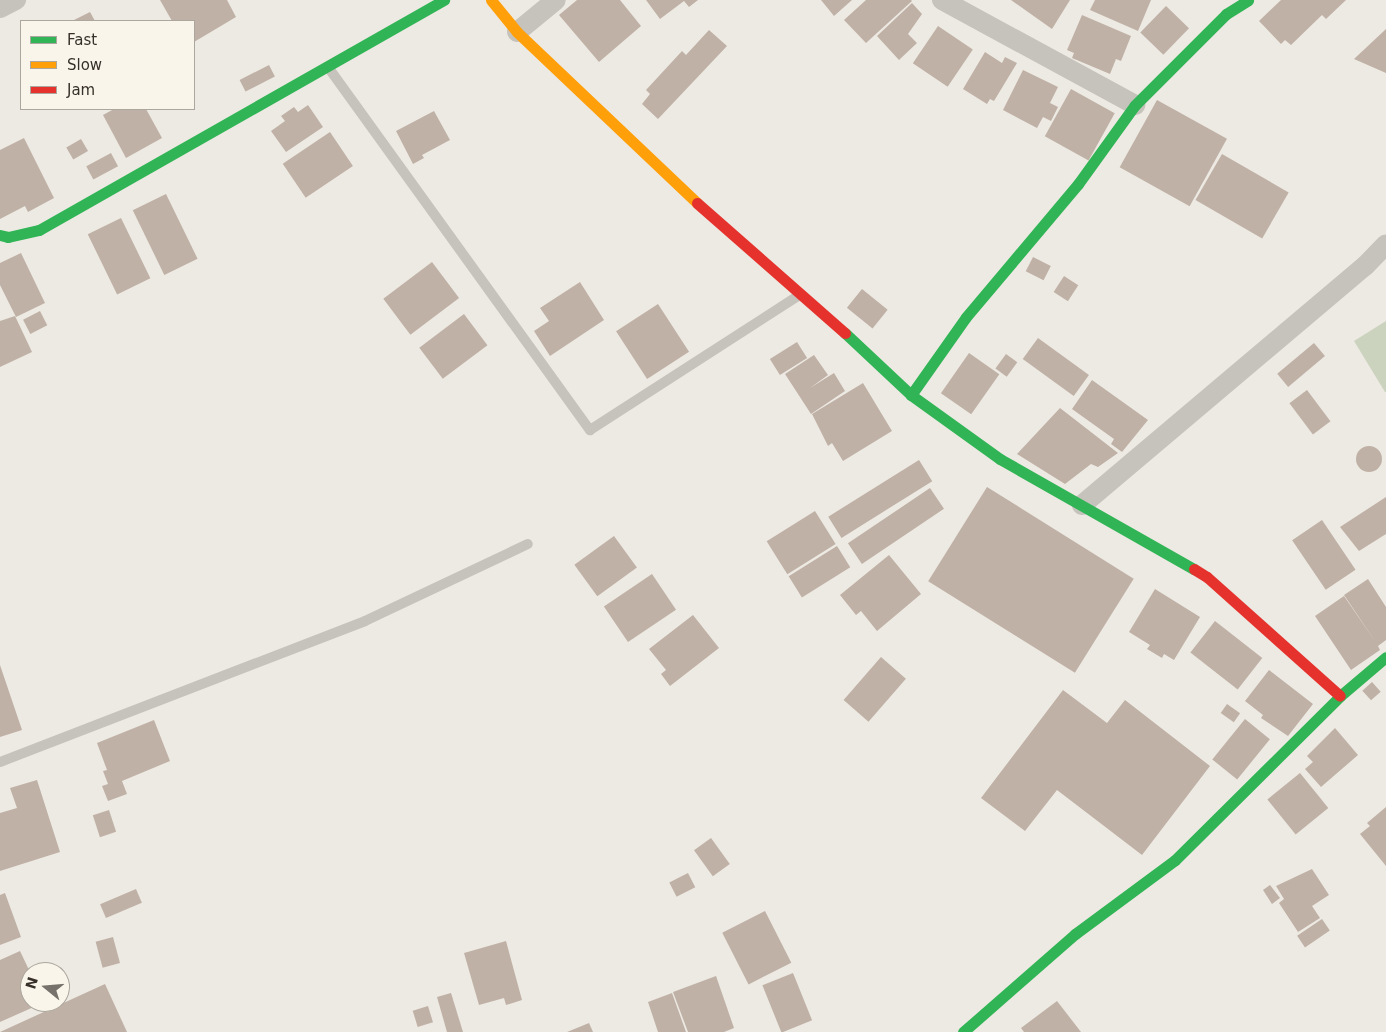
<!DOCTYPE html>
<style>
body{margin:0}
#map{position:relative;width:1386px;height:1032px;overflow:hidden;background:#edeae3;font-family:"DejaVu Sans",sans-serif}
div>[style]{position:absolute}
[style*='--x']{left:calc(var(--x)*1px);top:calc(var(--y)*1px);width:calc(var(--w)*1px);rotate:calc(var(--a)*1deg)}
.green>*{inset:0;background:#cbd3be}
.building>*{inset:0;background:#c0b1a6;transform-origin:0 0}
.round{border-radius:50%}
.lane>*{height:10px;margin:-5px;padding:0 5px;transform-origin:5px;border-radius:5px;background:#c6c2bc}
.street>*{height:20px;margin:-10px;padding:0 10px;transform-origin:10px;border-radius:10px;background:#c6c2bc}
.fast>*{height:11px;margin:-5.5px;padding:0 5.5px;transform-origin:5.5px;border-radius:5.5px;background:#30b455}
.slow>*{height:11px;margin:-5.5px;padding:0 5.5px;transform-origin:5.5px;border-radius:5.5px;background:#ff9f0a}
.jam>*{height:11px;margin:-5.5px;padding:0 5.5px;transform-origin:5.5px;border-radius:5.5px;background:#e5322d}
span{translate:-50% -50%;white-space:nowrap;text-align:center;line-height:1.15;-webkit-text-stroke:4.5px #f9f5eb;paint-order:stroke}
.legend{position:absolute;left:20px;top:20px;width:175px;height:90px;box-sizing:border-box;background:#f9f5eb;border:1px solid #aba69e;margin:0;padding:6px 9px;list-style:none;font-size:15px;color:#37302a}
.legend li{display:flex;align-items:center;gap:10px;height:25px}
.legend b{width:25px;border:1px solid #aba69e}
.north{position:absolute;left:20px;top:962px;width:50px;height:50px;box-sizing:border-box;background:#f9f5eb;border:1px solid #aba69e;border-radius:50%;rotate:287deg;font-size:14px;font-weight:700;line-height:20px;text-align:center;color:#37302a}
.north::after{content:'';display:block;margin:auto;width:18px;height:22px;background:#77716b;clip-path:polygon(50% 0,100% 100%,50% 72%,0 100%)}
</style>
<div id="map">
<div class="green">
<i style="clip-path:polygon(1386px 321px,1386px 392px,1385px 392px,1354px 341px)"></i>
</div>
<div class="building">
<i style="clip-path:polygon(160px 0,227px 0,236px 17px,194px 42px,194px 21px,172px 21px)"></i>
<i style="clip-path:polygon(577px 0,620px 0,641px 26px,599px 62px,559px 15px)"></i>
<i style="clip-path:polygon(646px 0,698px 0,689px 7px,684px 1px,660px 19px)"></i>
<i style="clip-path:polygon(821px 0,852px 0,834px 16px)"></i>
<i style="clip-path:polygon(866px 0,911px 0,912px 1px,866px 43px,844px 20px)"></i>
<i style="clip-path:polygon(1011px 0,1070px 0,1052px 29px)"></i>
<i style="clip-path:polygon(1095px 0,1151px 0,1138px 31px,1090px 10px)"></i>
<i style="clip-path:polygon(1281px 0,1346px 0,1326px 19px,1322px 15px,1291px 45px,1285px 40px,1281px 44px,1259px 21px)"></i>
<i style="clip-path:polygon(912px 3px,922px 14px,908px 34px,917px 43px,899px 60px,877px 36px)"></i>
<i style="left:1166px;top:6px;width:32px;height:37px;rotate:44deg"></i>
<i style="clip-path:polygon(90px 12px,95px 21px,72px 21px)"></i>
<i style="clip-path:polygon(1082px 15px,1131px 36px,1121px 61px,1116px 59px,1110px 74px,1072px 58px,1074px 53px,1067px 50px)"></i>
<i style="left:938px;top:26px;width:42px;height:45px;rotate:34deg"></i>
<i style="clip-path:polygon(1386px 29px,1386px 73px,1354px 59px)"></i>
<i style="clip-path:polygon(709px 30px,727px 46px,658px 119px,642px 104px,650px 94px,646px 90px,682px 51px,686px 55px)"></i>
<i style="clip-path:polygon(985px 52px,1002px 63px,1005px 57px,1017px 63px,994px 101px,990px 99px,987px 104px,963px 89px)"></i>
<i style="left:269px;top:65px;width:13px;height:33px;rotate:63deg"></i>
<i style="clip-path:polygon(1023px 70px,1058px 87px,1050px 103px,1058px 107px,1051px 121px,1043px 117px,1037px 128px,1003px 110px)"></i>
<i style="left:1071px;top:89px;width:50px;height:54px;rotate:29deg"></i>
<i style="left:1157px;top:100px;width:80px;height:77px;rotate:29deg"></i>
<i style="clip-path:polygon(308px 105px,323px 127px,286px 152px,271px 131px,285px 121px,281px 116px,294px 107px,298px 112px)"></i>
<i style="clip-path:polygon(114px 109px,146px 109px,162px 138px,126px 158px,103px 115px)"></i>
<i style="clip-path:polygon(434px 111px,450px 140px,422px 155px,424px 158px,413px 164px,396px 131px)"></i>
<i style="left:330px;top:132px;width:41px;height:57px;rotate:56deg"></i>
<i style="clip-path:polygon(24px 138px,54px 198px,28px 212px,25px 206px,0 219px,0 150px)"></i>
<i style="left:81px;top:139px;width:14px;height:17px;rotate:60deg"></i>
<i style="left:111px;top:153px;width:15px;height:28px;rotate:62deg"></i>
<i style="left:1222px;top:154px;width:77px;height:53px;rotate:30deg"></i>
<i style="left:166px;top:194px;width:72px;height:37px;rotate:64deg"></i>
<i style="left:121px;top:218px;width:67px;height:37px;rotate:64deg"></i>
<i style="clip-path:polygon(21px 253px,45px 303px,16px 317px,0 285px,0 263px)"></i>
<i style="left:1033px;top:257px;width:20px;height:16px;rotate:27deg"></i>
<i style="left:432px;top:262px;width:45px;height:61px;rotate:53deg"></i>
<i style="left:1064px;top:276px;width:17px;height:19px;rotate:33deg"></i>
<i style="clip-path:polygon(580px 282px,604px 320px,550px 356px,534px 331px,549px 321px,540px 308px)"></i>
<i style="left:862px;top:289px;width:33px;height:24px;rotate:39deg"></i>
<i style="left:658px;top:304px;width:57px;height:50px;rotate:57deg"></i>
<i style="left:40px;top:311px;width:16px;height:19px;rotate:63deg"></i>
<i style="left:464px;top:314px;width:39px;height:56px;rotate:53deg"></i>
<i style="clip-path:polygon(15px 316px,32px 352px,0 367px,0 321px)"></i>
<i style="left:1038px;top:338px;width:63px;height:26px;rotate:36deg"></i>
<i style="left:797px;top:342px;width:19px;height:32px;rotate:58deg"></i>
<i style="left:1314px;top:343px;width:17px;height:48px;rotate:50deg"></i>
<i style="left:969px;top:353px;width:37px;height:49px;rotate:35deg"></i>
<i style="left:1006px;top:354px;width:14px;height:18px;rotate:36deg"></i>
<i style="clip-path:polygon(814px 355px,828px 375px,810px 388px,834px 373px,845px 391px,811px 414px,785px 374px)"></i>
<i style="clip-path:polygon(1092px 380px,1148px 420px,1122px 452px,1111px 444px,1114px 439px,1072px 409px)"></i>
<i style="clip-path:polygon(863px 383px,892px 431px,843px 461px,832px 443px,828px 446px,812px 414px)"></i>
<i style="left:1307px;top:390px;width:39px;height:22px;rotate:53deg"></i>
<i style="clip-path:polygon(1060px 408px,1118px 453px,1098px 467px,1091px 464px,1065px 484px,1017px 454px)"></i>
<i class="round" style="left:1356px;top:446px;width:26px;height:26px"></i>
<i style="left:919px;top:460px;width:25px;height:107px;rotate:58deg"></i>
<i style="left:987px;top:487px;width:173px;height:111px;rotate:32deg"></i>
<i style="left:930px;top:488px;width:25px;height:99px;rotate:56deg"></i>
<i style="clip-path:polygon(1386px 497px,1386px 534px,1359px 551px,1340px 527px)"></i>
<i style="left:815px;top:511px;width:39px;height:57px;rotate:58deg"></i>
<i style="left:1322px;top:520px;width:60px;height:36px;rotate:56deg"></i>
<i style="left:614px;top:536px;width:39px;height:49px;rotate:54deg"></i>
<i style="left:837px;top:546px;width:25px;height:57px;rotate:58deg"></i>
<i style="clip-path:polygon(889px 555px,921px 594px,877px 631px,861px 611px,856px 615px,840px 595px)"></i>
<i style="left:652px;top:574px;width:43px;height:58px;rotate:56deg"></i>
<i style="clip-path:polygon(1368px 579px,1386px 607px,1386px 640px,1378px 646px,1380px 650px,1351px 670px,1315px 616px,1344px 596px,1377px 644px,1344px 595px)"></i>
<i style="clip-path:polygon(1155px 589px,1200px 617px,1174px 660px,1164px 654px,1162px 658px,1147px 649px,1150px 645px,1129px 632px)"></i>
<i style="clip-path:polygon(693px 615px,719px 648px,670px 686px,661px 674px,666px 670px,649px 649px)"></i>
<i style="left:1215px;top:621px;width:60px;height:40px;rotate:38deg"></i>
<i style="left:881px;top:657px;width:33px;height:57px;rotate:41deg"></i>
<i style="clip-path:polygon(0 665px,22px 730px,0 737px)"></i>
<i style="clip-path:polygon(1269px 670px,1313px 704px,1288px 736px,1261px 718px,1263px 715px,1245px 701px)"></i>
<i style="left:1372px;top:682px;width:13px;height:13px;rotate:48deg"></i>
<i style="clip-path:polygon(1063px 690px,1107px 723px,1125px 700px,1210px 766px,1142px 855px,1057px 790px,1025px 831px,981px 798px)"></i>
<i style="left:1227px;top:704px;width:16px;height:11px;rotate:35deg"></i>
<i style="left:1245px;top:719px;width:32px;height:52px;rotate:39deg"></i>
<i style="clip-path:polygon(154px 720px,170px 761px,122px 781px,127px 794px,108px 801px,102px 786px,108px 784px,103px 771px,107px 770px,97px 743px)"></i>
<i style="clip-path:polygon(1335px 728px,1358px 755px,1321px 787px,1305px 769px,1313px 762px,1307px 756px)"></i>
<i style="left:1300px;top:773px;width:45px;height:42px;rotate:51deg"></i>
<i style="clip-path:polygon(37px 780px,60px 852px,0 871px,0 813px,17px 808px,10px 788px)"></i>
<i style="clip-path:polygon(1386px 807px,1386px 866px,1360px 834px,1370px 826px,1367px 823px)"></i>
<i style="left:109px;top:810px;width:23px;height:17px;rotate:72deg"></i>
<i style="left:711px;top:838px;width:32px;height:21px;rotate:54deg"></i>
<i style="clip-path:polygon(1312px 869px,1329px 895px,1312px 906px,1320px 918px,1298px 932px,1279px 903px,1284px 899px,1276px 886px)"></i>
<i style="left:688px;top:873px;width:16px;height:21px;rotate:63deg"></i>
<i style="clip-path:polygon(1270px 885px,1280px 898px,1272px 904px,1263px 890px)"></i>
<i style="left:136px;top:889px;width:15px;height:39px;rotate:67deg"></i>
<i style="clip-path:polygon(5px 893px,21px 937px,0 945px,0 895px)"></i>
<i style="left:765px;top:911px;width:58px;height:48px;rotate:63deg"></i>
<i style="left:1322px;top:919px;width:14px;height:30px;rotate:56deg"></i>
<i style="left:113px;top:937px;width:27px;height:18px;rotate:75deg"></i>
<i style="clip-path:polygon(506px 941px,522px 1000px,506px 1005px,504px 998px,479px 1005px,464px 953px)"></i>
<i style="clip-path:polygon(20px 951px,30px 972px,30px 1002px,45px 1002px,0 1022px,0 960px)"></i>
<i style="left:793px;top:973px;width:51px;height:33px;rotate:68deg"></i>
<i style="clip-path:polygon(716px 976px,734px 1028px,724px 1032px,688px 1032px,673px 992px)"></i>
<i style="clip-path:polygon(105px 984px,127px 1032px,0 1032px)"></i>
<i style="clip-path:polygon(451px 993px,463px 1032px,447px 1032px,437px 997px)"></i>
<i style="clip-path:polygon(672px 993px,686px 1032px,658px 1032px,648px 1002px)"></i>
<i style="clip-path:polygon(1057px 1001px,1081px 1032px,1024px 1032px,1021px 1028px)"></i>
<i style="left:428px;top:1006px;width:17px;height:16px;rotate:73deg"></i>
<i style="clip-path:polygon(589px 1023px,593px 1032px,567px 1032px)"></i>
</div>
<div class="lane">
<i style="--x:328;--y:67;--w:448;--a:54.2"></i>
<i style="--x:590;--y:430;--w:251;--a:-32.8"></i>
<i style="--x:0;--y:762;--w:391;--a:-21.1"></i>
<i style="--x:365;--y:621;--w:180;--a:-25.3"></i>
</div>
<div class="street">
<i style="--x:942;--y:0;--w:220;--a:28.5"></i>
<i style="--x:0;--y:8;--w:18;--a:-27"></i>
<i style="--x:517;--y:32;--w:50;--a:-39.4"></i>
<i style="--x:1082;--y:505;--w:370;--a:-40.2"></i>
<i style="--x:1365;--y:266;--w:30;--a:-46"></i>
</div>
<div class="fast">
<i style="--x:0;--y:235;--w:8;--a:14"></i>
<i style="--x:8;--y:237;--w:32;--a:-13"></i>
<i style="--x:39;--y:230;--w:466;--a:-29.6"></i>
<i style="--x:845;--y:333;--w:91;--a:43.2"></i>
<i style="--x:911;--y:395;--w:110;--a:35.7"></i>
<i style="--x:1000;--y:459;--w:223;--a:29.6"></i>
<i style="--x:911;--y:395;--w:95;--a:-54.8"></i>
<i style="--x:966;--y:317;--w:174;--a:-49.9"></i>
<i style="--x:1078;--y:184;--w:97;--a:-54.2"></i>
<i style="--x:1135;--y:105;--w:129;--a:-45"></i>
<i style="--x:1226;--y:14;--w:26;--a:-32"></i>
<i style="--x:963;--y:1032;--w:149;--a:-41.2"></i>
<i style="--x:1075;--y:934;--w:124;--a:-36.5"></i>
<i style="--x:1175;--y:860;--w:233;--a:-44.8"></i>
<i style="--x:1340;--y:696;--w:60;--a:-40.3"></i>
</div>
<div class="slow">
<i style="--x:491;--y:0;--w:41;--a:50.9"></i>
<i style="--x:517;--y:32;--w:248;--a:43.5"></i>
</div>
<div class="jam">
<i style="--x:697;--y:203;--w:197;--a:41.3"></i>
<i style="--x:1194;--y:569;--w:15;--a:32"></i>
<i style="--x:1207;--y:577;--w:178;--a:41.8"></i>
</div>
<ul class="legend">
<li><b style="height:6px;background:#30b455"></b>Fast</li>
<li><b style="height:6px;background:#ff9f0a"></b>Slow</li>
<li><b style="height:6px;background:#e5322d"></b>Jam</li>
</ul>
<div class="north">N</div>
</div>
